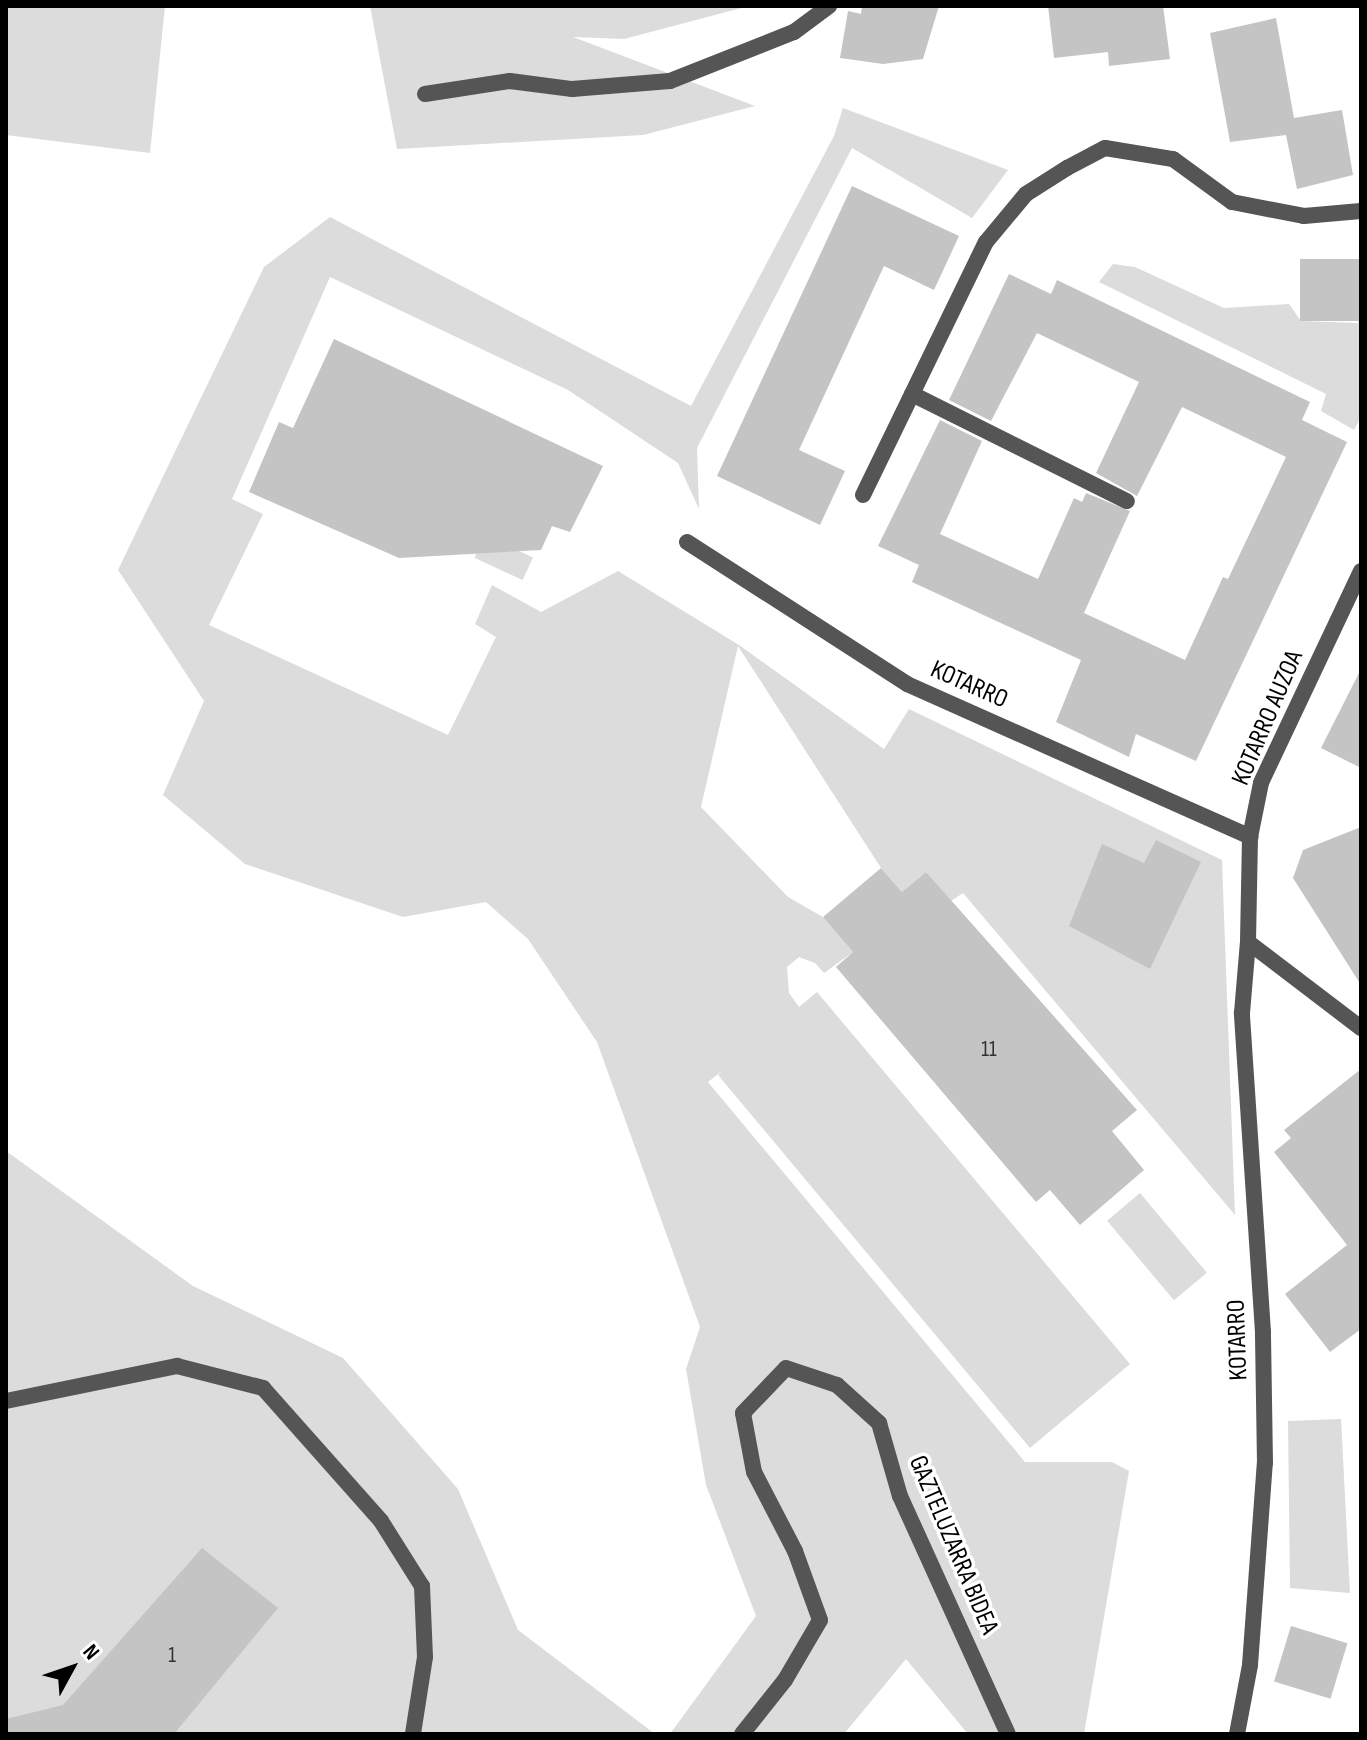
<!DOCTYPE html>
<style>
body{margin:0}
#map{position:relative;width:1367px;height:1740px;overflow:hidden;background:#fff;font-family:"Sofia Sans Condensed",sans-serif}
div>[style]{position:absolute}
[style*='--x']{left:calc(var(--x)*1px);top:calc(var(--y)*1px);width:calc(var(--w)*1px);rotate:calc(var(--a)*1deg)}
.green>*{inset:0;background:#dcdcdc;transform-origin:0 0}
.building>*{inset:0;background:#c4c4c4;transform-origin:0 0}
.minor>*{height:16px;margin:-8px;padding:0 8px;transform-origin:8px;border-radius:8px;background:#555}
span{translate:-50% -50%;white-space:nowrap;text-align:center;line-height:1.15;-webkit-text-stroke:7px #fff;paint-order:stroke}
.number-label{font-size:22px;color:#313131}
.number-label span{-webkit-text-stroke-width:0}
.street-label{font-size:26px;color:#000}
.frame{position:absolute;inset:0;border:8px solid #000;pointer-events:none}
.north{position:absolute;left:32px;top:1628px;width:80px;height:80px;-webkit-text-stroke:6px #fff;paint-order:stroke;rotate:50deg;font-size:22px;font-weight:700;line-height:32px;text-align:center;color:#000}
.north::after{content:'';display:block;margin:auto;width:28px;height:36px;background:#000;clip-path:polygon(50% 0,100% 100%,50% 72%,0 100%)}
</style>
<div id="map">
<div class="green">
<i style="clip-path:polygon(6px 6px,165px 6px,150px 153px,6px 135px)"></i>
<i style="clip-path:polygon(370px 6px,749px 6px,624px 39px,573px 37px,755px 106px,643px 135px,397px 149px)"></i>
<i style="clip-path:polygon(843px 108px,1008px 170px,972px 218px,852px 148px,697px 448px,699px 509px,678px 463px,568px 390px,330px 277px,232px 499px,263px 514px,209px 625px,448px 735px,496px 637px,475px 624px,492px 585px,541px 612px,618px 571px,739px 645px,884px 749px,909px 709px,1222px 860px,1235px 1215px,963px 893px,951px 901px,926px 872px,902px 892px,881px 868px,738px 646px,701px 807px,788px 897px,823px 917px,853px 952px,824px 973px,815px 963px,799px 957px,787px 967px,789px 993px,799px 1007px,817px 992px,1130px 1364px,1030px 1448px,718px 1075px,723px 1070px,708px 1082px,1025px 1462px,1112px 1462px,1129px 1471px,1084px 1734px,968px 1734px,906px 1659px,844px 1734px,670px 1734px,756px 1616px,706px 1485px,686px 1369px,700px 1327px,597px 1042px,528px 939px,486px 902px,403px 917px,245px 864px,163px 795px,204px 701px,118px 570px,264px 267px,330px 217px,691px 406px,834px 136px)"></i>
<i style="clip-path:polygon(1361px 257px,1361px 417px,1354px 430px,1321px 411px,1326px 394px,1099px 282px,1113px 264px,1135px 267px,1224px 308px,1289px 304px,1301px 321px,1358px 323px)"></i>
<i style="left:485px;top:535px;width:53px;height:25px;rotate:25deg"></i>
<i style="clip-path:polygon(6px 1151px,193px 1286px,343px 1358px,458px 1489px,518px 1630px,655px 1734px,6px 1734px)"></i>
<i style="left:1140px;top:1193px;width:104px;height:43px;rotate:50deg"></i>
<i style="clip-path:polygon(1341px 1419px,1350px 1593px,1290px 1588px,1288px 1421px)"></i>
</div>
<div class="building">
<i style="clip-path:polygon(862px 6px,939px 6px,923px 59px,883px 64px,840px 58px,848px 11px,861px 14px)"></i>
<i style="clip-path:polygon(1048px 6px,1163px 6px,1170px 59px,1109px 66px,1108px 52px,1054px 58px)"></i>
<i style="clip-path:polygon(1276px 18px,1294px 118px,1342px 110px,1353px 175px,1297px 189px,1286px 135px,1230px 142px,1210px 33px)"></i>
<i style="clip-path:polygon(852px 186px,959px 236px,934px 290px,884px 266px,799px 450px,845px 471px,820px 525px,717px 476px)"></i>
<i style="left:1300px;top:259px;width:59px;height:62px"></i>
<i style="clip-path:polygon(1009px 274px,1051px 294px,1057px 280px,1310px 402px,1302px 420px,1347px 442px,1196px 761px,1136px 734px,1129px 757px,1056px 722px,1081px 660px,912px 582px,919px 565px,878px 546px,940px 420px,982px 441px,940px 534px,1038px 579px,1074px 498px,1082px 502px,1086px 493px,1130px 511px,1084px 613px,1185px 660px,1223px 577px,1228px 579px,1286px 457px,1182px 407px,1137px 496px,1096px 473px,1139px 382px,1037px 333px,991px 421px,949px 400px)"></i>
<i style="clip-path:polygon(334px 339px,603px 466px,570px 532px,552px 526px,541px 550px,399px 558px,249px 492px,279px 422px,293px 428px)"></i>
<i style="clip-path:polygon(1361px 669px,1361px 768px,1321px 748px)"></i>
<i style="clip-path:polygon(1361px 827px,1361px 985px,1293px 878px,1303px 850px)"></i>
<i style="clip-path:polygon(1156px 840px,1201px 862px,1150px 969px,1069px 926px,1102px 844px,1144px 863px)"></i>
<i style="clip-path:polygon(881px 868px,902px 892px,926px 872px,1137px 1110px,1112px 1131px,1144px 1170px,1080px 1225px,1050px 1190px,1036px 1202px,836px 967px,853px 952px,823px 917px)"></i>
<i style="clip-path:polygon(1361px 1069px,1361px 1329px,1330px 1352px,1285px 1294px,1347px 1245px,1274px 1152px,1291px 1138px,1284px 1130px)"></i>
<i style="clip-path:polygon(202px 1548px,278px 1608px,174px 1734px,6px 1734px,6px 1719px,63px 1705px)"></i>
<i style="left:1291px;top:1626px;width:59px;height:58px;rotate:17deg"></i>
</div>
<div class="minor">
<i style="--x:425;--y:94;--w:86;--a:-8.7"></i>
<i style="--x:510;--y:81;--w:63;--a:7.4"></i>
<i style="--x:572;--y:89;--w:98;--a:-4.7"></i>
<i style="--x:670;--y:81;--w:133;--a:-21.6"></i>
<i style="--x:794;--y:32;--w:44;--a:-36.6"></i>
<i style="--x:912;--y:394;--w:240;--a:26.5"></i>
<i style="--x:863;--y:495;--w:281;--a:-64.1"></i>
<i style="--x:986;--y:242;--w:62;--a:-50.2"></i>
<i style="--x:1026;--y:194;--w:49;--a:-32.4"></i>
<i style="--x:1067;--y:168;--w:43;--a:-27.8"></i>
<i style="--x:1105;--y:148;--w:69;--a:9.2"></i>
<i style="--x:1173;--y:159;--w:73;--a:36.1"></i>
<i style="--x:1232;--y:202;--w:73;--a:11"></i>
<i style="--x:1304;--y:216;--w:57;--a:-5"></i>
<i style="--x:687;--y:542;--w:262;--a:32.8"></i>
<i style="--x:907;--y:684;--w:376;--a:24"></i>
<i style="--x:1361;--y:571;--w:234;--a:115.3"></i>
<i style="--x:1261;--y:783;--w:55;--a:101.5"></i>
<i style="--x:1250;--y:837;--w:105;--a:91.1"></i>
<i style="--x:1248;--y:942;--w:142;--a:37.3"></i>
<i style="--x:6;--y:1401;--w:175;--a:-11.6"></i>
<i style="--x:177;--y:1366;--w:89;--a:14.3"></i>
<i style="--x:263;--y:1388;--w:178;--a:48.4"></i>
<i style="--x:381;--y:1521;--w:77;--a:57.8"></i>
<i style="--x:422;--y:1586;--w:71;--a:87.6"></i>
<i style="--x:425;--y:1657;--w:78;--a:98.9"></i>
<i style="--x:742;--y:1734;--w:69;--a:-51.5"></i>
<i style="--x:785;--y:1680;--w:69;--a:-59.7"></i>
<i style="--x:820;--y:1620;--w:73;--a:-109.9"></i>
<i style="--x:795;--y:1551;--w:89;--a:-117.4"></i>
<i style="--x:754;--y:1472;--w:60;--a:-100.6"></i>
<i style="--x:743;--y:1413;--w:62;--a:-46.3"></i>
<i style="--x:786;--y:1368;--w:54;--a:18.4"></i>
<i style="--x:837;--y:1385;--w:57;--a:42.1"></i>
<i style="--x:879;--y:1423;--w:76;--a:74"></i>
<i style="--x:900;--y:1496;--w:261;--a:65.6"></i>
<i style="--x:1237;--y:1734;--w:70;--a:-79.3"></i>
<i style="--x:1250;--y:1665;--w:203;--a:-85.8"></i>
<i style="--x:1265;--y:1463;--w:131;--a:-90.9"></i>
<i style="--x:1263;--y:1332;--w:320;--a:-93.8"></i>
<i style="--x:1242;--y:1013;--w:71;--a:-85.2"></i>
</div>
<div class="number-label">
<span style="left:989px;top:1050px">11</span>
<span style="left:172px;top:1656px">1</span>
</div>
<div class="street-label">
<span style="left:969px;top:685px;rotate:24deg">KOTARRO</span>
<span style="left:1268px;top:718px;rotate:-67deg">KOTARRO AUZOA</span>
<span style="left:1238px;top:1340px;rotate:-92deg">KOTARRO</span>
<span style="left:953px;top:1545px;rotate:67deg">GAZTELUZARRA BIDEA</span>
</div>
<div class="frame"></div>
<div class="north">N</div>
</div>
